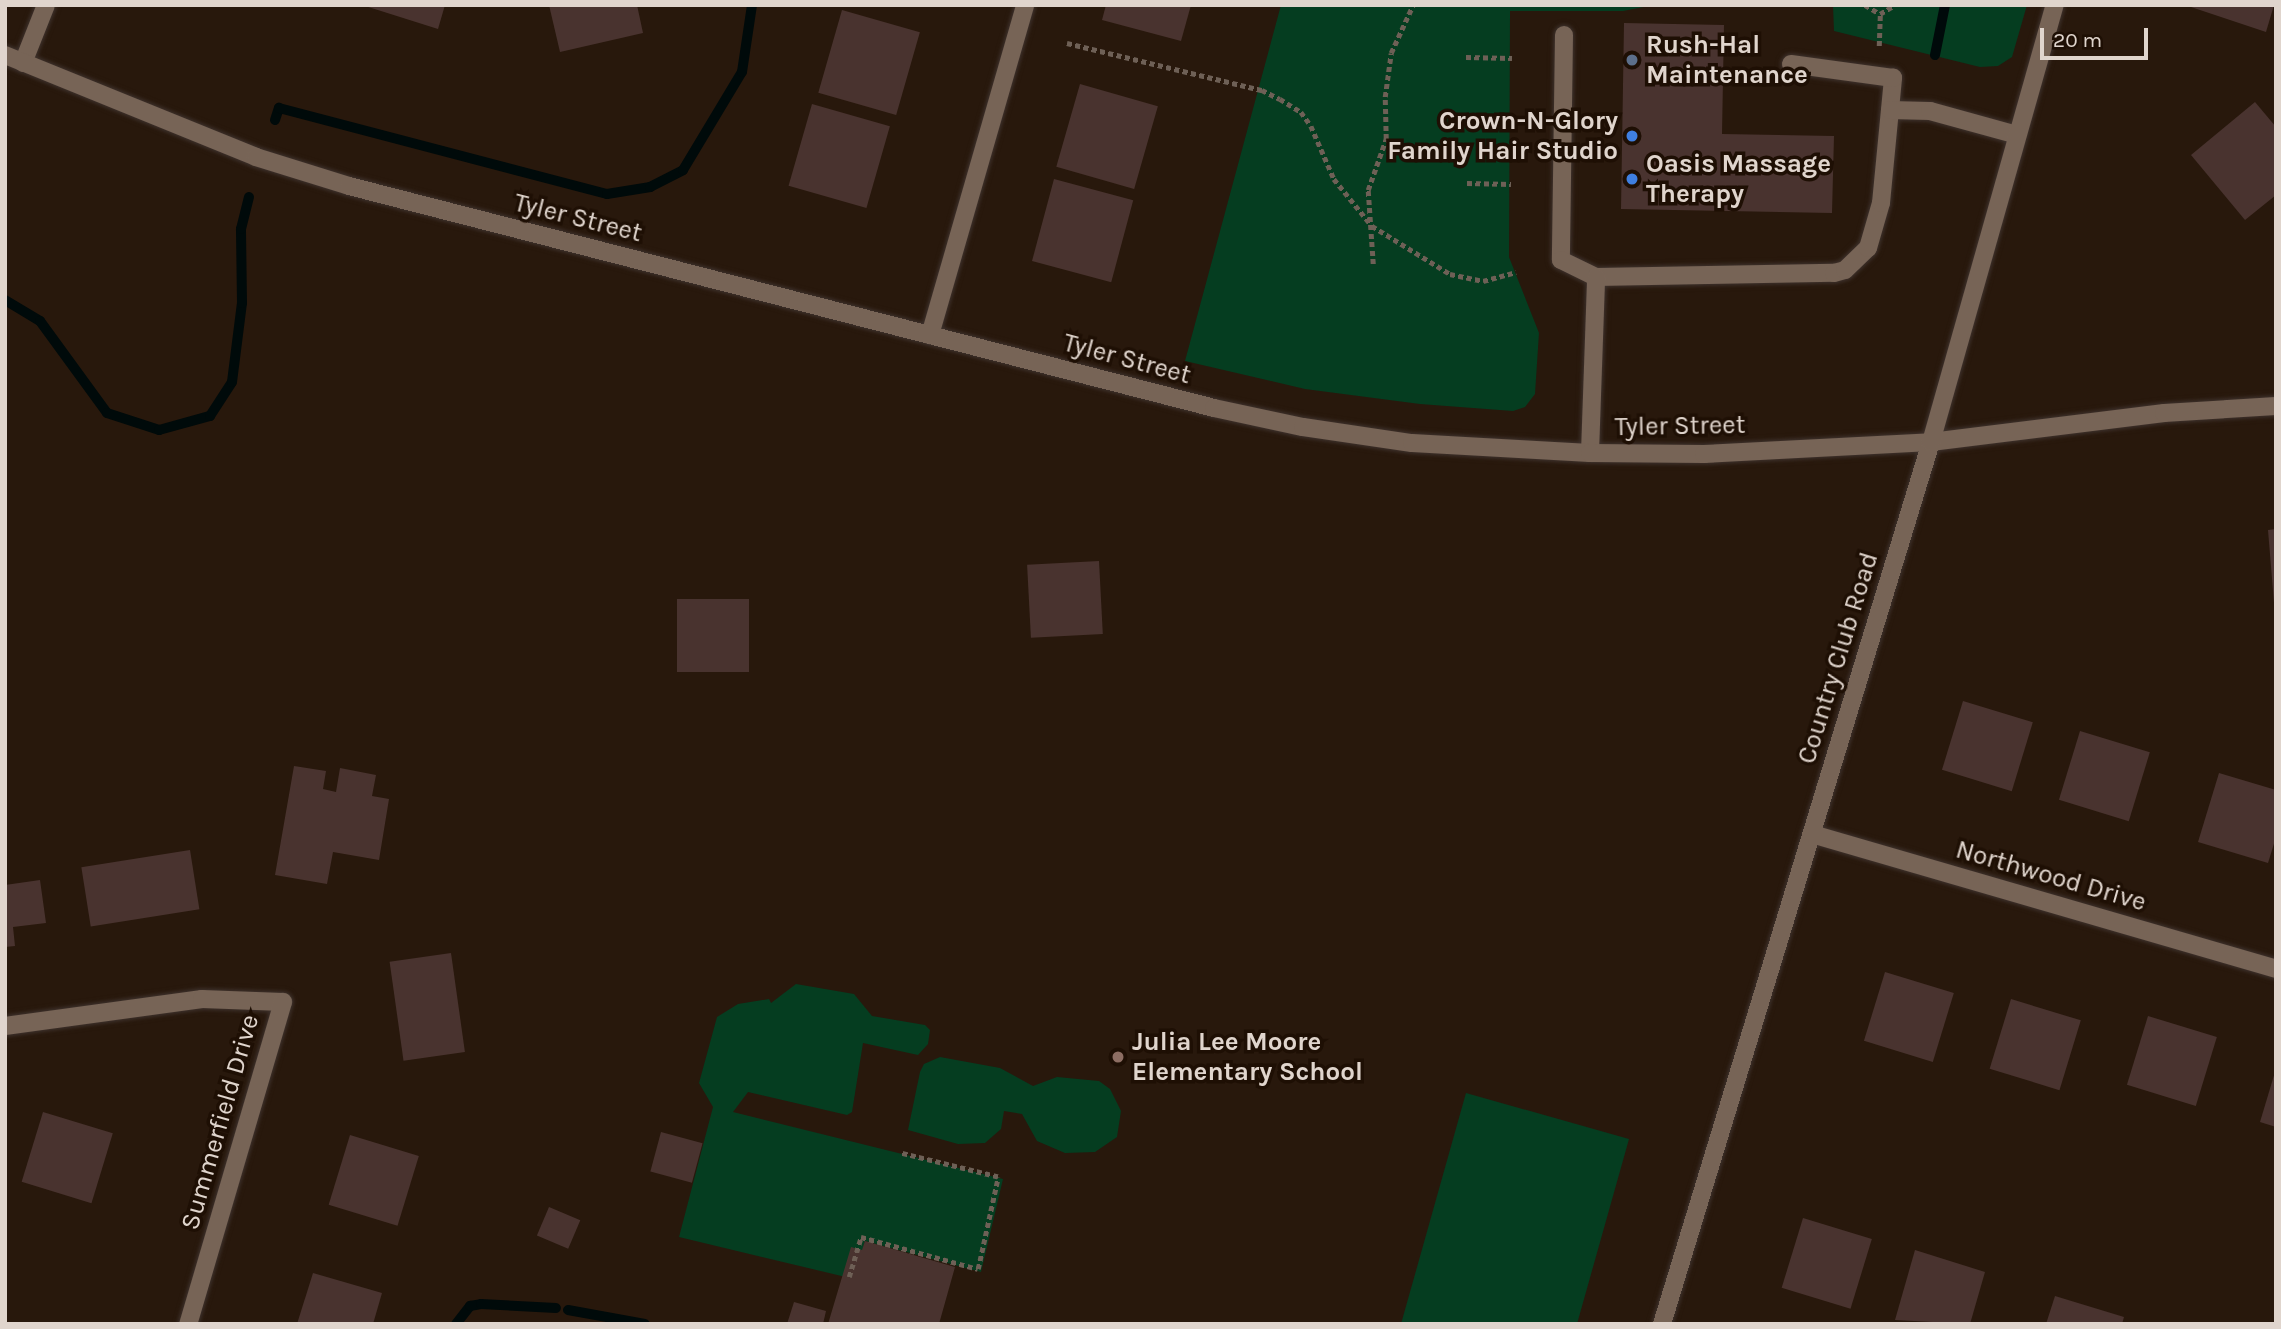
<!DOCTYPE html>
<style>
body{margin:0}
#map{position:relative;width:2281px;height:1329px;overflow:hidden;background:#28180c;font-family:Karla,sans-serif}
div>[style]{position:absolute}
[style*='--x']{left:calc(var(--x)*1px);top:calc(var(--y)*1px);width:calc(var(--w)*1px);rotate:calc(var(--a)*1deg)}
.green>*{inset:0;background:#053d20}
.stream>*{height:10px;margin:-5px;padding:0 5px;transform-origin:5px;border-radius:5px;background:#000a0a}
.building>*{inset:0;background:#49332f;transform-origin:0 0}
.path>*{height:4.5px;margin-top:-2.25px;transform-origin:0;background:repeating-linear-gradient(90deg,#6e6056 0 5px,transparent 0 8.5px)}
.roads{filter:drop-shadow(0 0 2px #3e322d) drop-shadow(0 0 2px #3e322d)}
.service>*{height:18px;margin:-9px;padding:0 9px;transform-origin:9px;border-radius:9px;background:#776456}
.minor>*{height:18px;margin:-9px;padding:0 9px;transform-origin:9px;border-radius:9px;background:#776456}
.tertiary>*{height:18px;margin:-9px;padding:0 9px;transform-origin:9px;border-radius:9px;background:#776456}
.dots>*{width:19px;height:19px;translate:-50% -50%;box-sizing:border-box;border:4px solid #1e0f04;border-radius:50%}
span{translate:-50% -50%;white-space:nowrap;text-align:center;line-height:1.15;-webkit-text-stroke:7px #1e0f04;paint-order:stroke}
.poi-label{font-size:26px;color:#e0d5cd;font-weight:700}
.left{translate:0 -50%;text-align:left}
.right{translate:-100% -50%;text-align:right}
.street-label{font-size:26px;color:#e0d5cd}
.frame{position:absolute;inset:0;border:7px solid #e0d5cd;pointer-events:none}
.scale{position:absolute;left:2040px;top:28px;width:108px;height:32px;box-sizing:border-box;border:4px solid #e0d5cd;border-top:0;padding-left:9px;font-size:21px;line-height:24px;white-space:nowrap;color:#e0d5cd;-webkit-text-stroke:5px #1e0f04;paint-order:stroke}
</style>
<div id="map">
<div class="green">
<i style="clip-path:polygon(1281px 5px,1654px 5px,1623px 11px,1510px 11px,1509px 257px,1539px 333px,1535px 394px,1525px 407px,1513px 411px,1420px 404px,1305px 389px,1185px 361px)"></i>
<i style="clip-path:polygon(1833px 5px,2027px 5px,2012px 57px,1998px 66px,1980px 67px,1834px 31px)"></i>
<i style="clip-path:polygon(796px 984px,854px 994px,872px 1016px,925px 1025px,930px 1030px,928px 1044px,918px 1055px,863px 1043px,852px 1112px,847px 1115px,748px 1092px,733px 1112px,1003px 1179px,981px 1272px,865px 1241px,854px 1279px,679px 1237px,713px 1107px,699px 1083px,717px 1017px,738px 1004px,769px 999px,771px 1003px)"></i>
<i style="clip-path:polygon(940px 1057px,1000px 1068px,1033px 1086px,1057px 1077px,1099px 1081px,1110px 1089px,1121px 1111px,1117px 1137px,1095px 1152px,1065px 1153px,1037px 1141px,1022px 1114px,1004px 1111px,1001px 1129px,985px 1143px,958px 1144px,908px 1130px,920px 1072px,924px 1064px)"></i>
<i style="clip-path:polygon(1466px 1093px,1629px 1139px,1577px 1324px,1401px 1324px)"></i>
</div>
<div class="stream">
<i style="--x:1935;--y:55;--w:51;--a:-78.7"></i>
<i style="--x:275;--y:120;--w:13;--a:-72"></i>
<i style="--x:279;--y:108;--w:339;--a:14.7"></i>
<i style="--x:607;--y:194;--w:44;--a:-9.2"></i>
<i style="--x:650;--y:187;--w:37;--a:-27"></i>
<i style="--x:683;--y:170;--w:114;--a:-59"></i>
<i style="--x:742;--y:72;--w:68;--a:-81.5"></i>
<i style="--x:5;--y:300;--w:41;--a:31"></i>
<i style="--x:40;--y:321;--w:114;--a:53.9"></i>
<i style="--x:107;--y:413;--w:55;--a:18.1"></i>
<i style="--x:159;--y:430;--w:53;--a:-15.4"></i>
<i style="--x:210;--y:416;--w:40;--a:-57.1"></i>
<i style="--x:232;--y:382;--w:80;--a:-82.8"></i>
<i style="--x:242;--y:303;--w:74;--a:-90.8"></i>
<i style="--x:241;--y:229;--w:33;--a:-76"></i>
<i style="--x:568;--y:1310;--w:78;--a:10.3"></i>
<i style="--x:456;--y:1324;--w:23;--a:-52"></i>
<i style="--x:470;--y:1306;--w:11;--a:-10"></i>
<i style="--x:481;--y:1304;--w:75;--a:3.1"></i>
</div>
<div class="building">
<i style="clip-path:polygon(362px 5px,445px 5px,438px 29px)"></i>
<i style="clip-path:polygon(549px 5px,637px 5px,643px 33px,560px 52px)"></i>
<i style="clip-path:polygon(1106px 5px,1191px 5px,1181px 41px,1102px 20px)"></i>
<i style="clip-path:polygon(2185px 5px,2274px 5px,2266px 32px)"></i>
<i style="left:842px;top:10px;width:81px;height:86px;rotate:16deg"></i>
<i style="clip-path:polygon(1624px 23px,1724px 25px,1722px 134px,1834px 136px,1832px 213px,1621px 209px)"></i>
<i style="left:1080px;top:84px;width:81px;height:86px;rotate:16deg"></i>
<i style="clip-path:polygon(2255px 102px,2276px 127px,2276px 195px,2245px 220px,2191px 155px)"></i>
<i style="left:812px;top:104px;width:81px;height:85px;rotate:16deg"></i>
<i style="left:1054px;top:179px;width:82px;height:85px;rotate:15deg"></i>
<i style="clip-path:polygon(2276px 529px,2276px 603px,2274px 603px,2268px 530px)"></i>
<i style="left:1099px;top:561px;width:73px;height:72px;rotate:87deg"></i>
<i style="left:677px;top:599px;width:72px;height:73px"></i>
<i style="left:1963px;top:701px;width:73px;height:72px;rotate:17deg"></i>
<i style="left:2080px;top:731px;width:73px;height:72px;rotate:17deg"></i>
<i style="clip-path:polygon(294px 766px,326px 771px,323px 789px,336px 792px,340px 768px,376px 775px,372px 796px,389px 799px,379px 860px,333px 852px,327px 884px,275px 875px)"></i>
<i style="clip-path:polygon(2219px 773px,2276px 790px,2276px 837px,2268px 863px,2198px 842px)"></i>
<i style="left:190px;top:850px;width:60px;height:110px;rotate:81deg"></i>
<i style="clip-path:polygon(40px 880px,46px 923px,13px 927px,15px 946px,5px 947px,5px 885px)"></i>
<i style="left:451px;top:953px;width:100px;height:62px;rotate:82deg"></i>
<i style="left:1885px;top:972px;width:72px;height:72px;rotate:17deg"></i>
<i style="left:2011px;top:999px;width:73px;height:73px;rotate:17deg"></i>
<i style="left:2148px;top:1016px;width:72px;height:72px;rotate:17deg"></i>
<i style="clip-path:polygon(2275px 1072px,2276px 1072px,2276px 1127px,2260px 1122px)"></i>
<i style="left:43px;top:1112px;width:73px;height:73px;rotate:17deg"></i>
<i style="left:661px;top:1132px;width:43px;height:41px;rotate:15deg"></i>
<i style="left:350px;top:1135px;width:72px;height:73px;rotate:17deg"></i>
<i style="left:549px;top:1207px;width:34px;height:31px;rotate:23deg"></i>
<i style="left:1803px;top:1218px;width:72px;height:73px;rotate:17deg"></i>
<i style="clip-path:polygon(865px 1241px,955px 1267px,939px 1324px,828px 1324px,851px 1247px,862px 1250px)"></i>
<i style="clip-path:polygon(1915px 1250px,1985px 1272px,1970px 1324px,1895px 1320px)"></i>
<i style="clip-path:polygon(313px 1273px,382px 1293px,373px 1324px,297px 1324px)"></i>
<i style="clip-path:polygon(2055px 1296px,2124px 1317px,2122px 1324px,2046px 1324px)"></i>
<i style="clip-path:polygon(794px 1302px,826px 1311px,823px 1324px,787px 1324px)"></i>
</div>
<div class="path">
<i style="--x:1865;--y:5;--w:17;--a:31"></i>
<i style="--x:1880;--y:14;--w:17;--a:-31"></i>
<i style="--x:1067;--y:43;--w:201;--a:13.6"></i>
<i style="--x:1262;--y:90;--w:20;--a:27"></i>
<i style="--x:1280;--y:99;--w:25;--a:32"></i>
<i style="--x:1301;--y:112;--w:17;--a:54"></i>
<i style="--x:1311;--y:126;--w:58;--a:66.5"></i>
<i style="--x:1334;--y:179;--w:60;--a:51"></i>
<i style="--x:1372;--y:226;--w:92;--a:31.6"></i>
<i style="--x:1450;--y:274;--w:34;--a:12"></i>
<i style="--x:1483;--y:281;--w:34;--a:-15"></i>
<i style="--x:1879;--y:46;--w:32;--a:-88"></i>
<i style="--x:1466;--y:57;--w:46;--a:1.2"></i>
<i style="--x:1467;--y:183;--w:44;--a:1.3"></i>
<i style="--x:1373;--y:264;--w:74;--a:-93.9"></i>
<i style="--x:1368;--y:190;--w:54;--a:-70.6"></i>
<i style="--x:1386;--y:139;--w:42;--a:-91.4"></i>
<i style="--x:1385;--y:97;--w:44;--a:-82.2"></i>
<i style="--x:1391;--y:53;--w:53;--a:-65.4"></i>
<i style="--x:849;--y:1277;--w:42;--a:-73.3"></i>
<i style="--x:861;--y:1237;--w:121;--a:15.3"></i>
<i style="--x:978;--y:1269;--w:94;--a:-77.7"></i>
<i style="--x:998;--y:1177;--w:101;--a:-166.2"></i>
</div>
<div class="roads">
<div class="service">
<i style="--x:1564;--y:35;--w:225;--a:90.8"></i>
<i style="--x:1561;--y:260;--w:39;--a:26"></i>
<i style="--x:1596;--y:277;--w:238;--a:-1"></i>
<i style="--x:1834;--y:273;--w:11;--a:-15"></i>
<i style="--x:1845;--y:270;--w:32;--a:-44"></i>
<i style="--x:1868;--y:248;--w:47;--a:-73.9"></i>
<i style="--x:1881;--y:203;--w:126;--a:-84.5"></i>
<i style="--x:1893;--y:78;--w:103;--a:-172.2"></i>
<i style="--x:1890;--y:110;--w:40;--a:1.4"></i>
<i style="--x:1930;--y:111;--w:90;--a:15.4"></i>
<i style="--x:930;--y:335;--w:343;--a:-73.9"></i>
<i style="--x:1590;--y:453;--w:176;--a:-88"></i>
</div>
<div class="minor">
<i style="--x:23;--y:63;--w:62;--a:-68.4"></i>
<i style="--x:1812;--y:834;--w:483;--a:16.2"></i>
<i style="--x:5;--y:1026;--w:199;--a:-7.8"></i>
<i style="--x:202;--y:999;--w:81;--a:2.1"></i>
<i style="--x:283;--y:1002;--w:336;--a:106.4"></i>
</div>
<div class="tertiary">
<i style="--x:5;--y:55;--w:271;--a:22.1"></i>
<i style="--x:256;--y:157;--w:97;--a:17.3"></i>
<i style="--x:349;--y:186;--w:893;--a:14.39"></i>
<i style="--x:1214;--y:408;--w:91;--a:12.1"></i>
<i style="--x:1303;--y:427;--w:110;--a:8.4"></i>
<i style="--x:1412;--y:443;--w:178;--a:3.2"></i>
<i style="--x:1590;--y:453;--w:114;--a:0.5"></i>
<i style="--x:1704;--y:454;--w:227;--a:-3"></i>
<i style="--x:1931;--y:442;--w:235;--a:-7.1"></i>
<i style="--x:2164;--y:413;--w:112;--a:-3.6"></i>
<i style="--x:1662;--y:1324;--w:922;--a:-73.04"></i>
<i style="--x:1931;--y:442;--w:454;--a:-74.2"></i>
</div>
</div>
<div class="dots">
<i style="left:1632px;top:60px;background:#5c6f8a"></i>
<i style="left:1632px;top:136px;background:#3f7fe0"></i>
<i style="left:1632px;top:179px;background:#3f7fe0"></i>
<i style="left:1118px;top:1057px;background:#8d6e63"></i>
</div>
<div class="poi-label">
<span class="left" style="left:1646px;top:60px">Rush-Hal<br>Maintenance</span>
<span class="right" style="left:1618px;top:136px">Crown-N-Glory<br>Family Hair Studio</span>
<span class="left" style="left:1646px;top:179px">Oasis Massage<br>Therapy</span>
<span class="left" style="left:1132px;top:1057px">Julia Lee Moore<br>Elementary School</span>
</div>
<div class="street-label">
<span style="left:578px;top:218px;rotate:14deg">Tyler Street</span>
<span style="left:1127px;top:359px;rotate:15deg">Tyler Street</span>
<span style="left:1680px;top:426px;rotate:-1deg">Tyler Street</span>
<span style="left:1838px;top:658px;rotate:-73deg">Country Club Road</span>
<span style="left:2051px;top:876px;rotate:16deg">Northwood Drive</span>
<span style="left:220px;top:1122px;rotate:-74deg">Summerfield Drive</span>
</div>
<div class="frame"></div>
<div class="scale">20 m</div>
</div>
